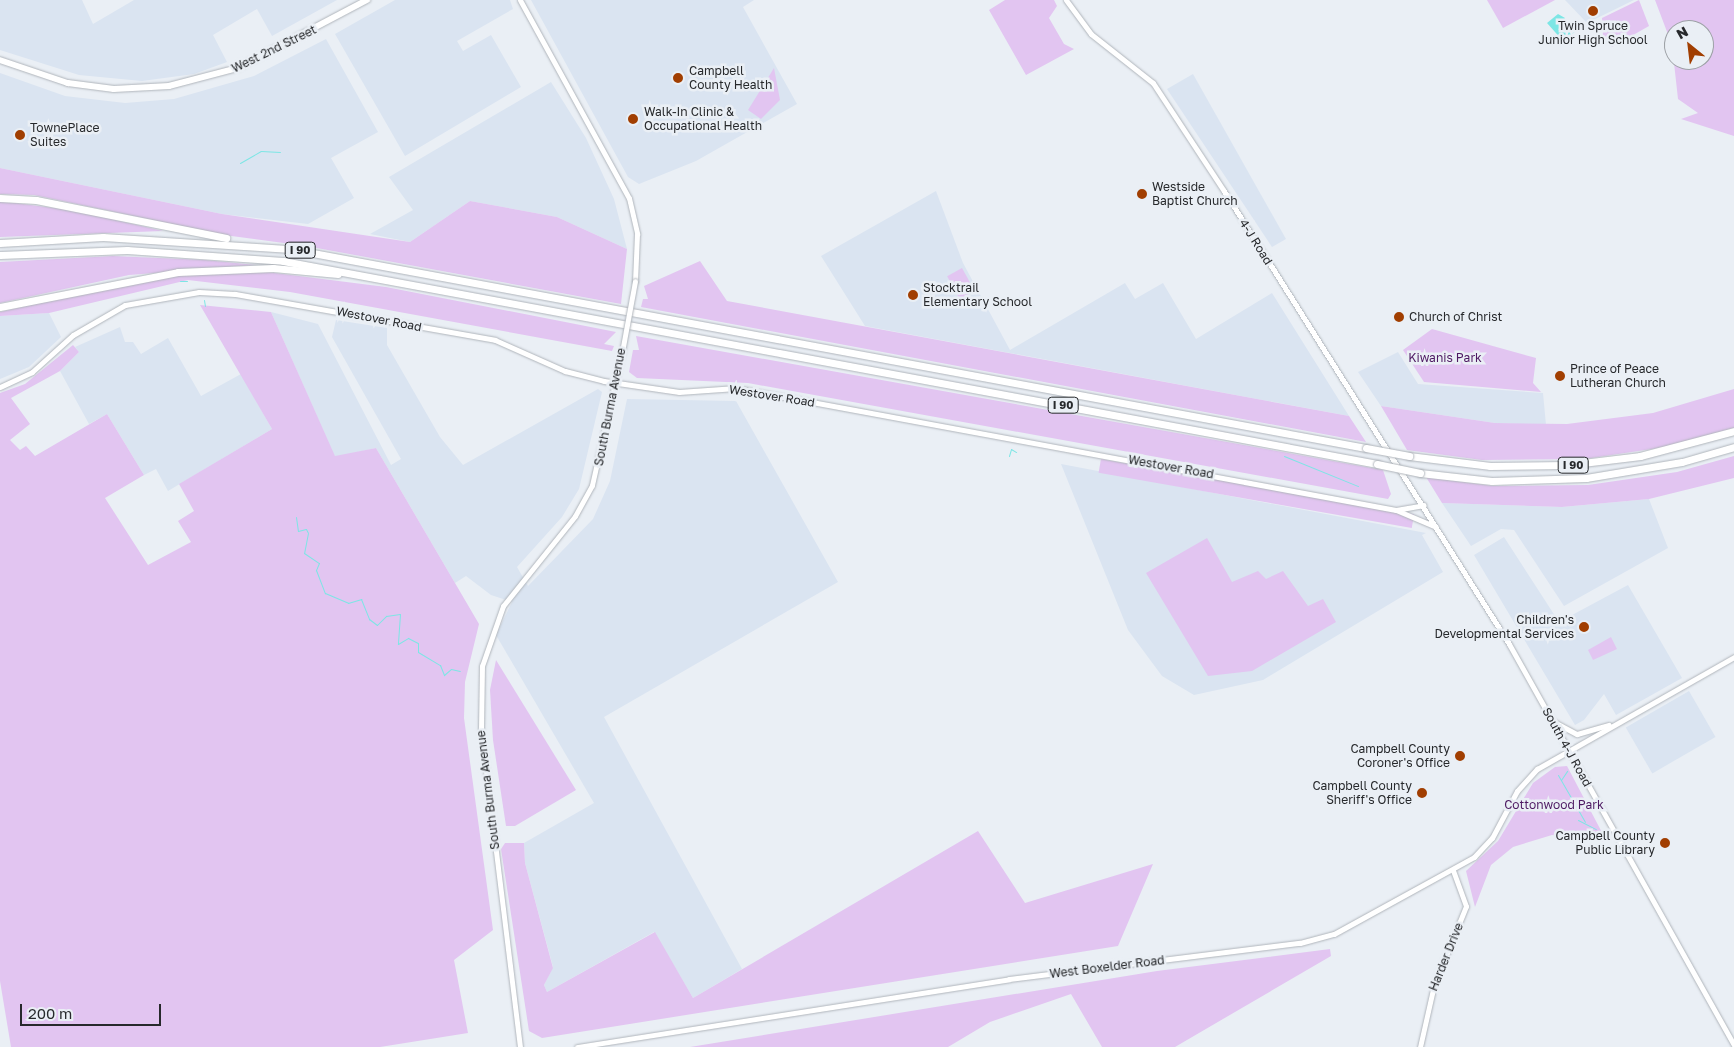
<!DOCTYPE html>
<style>
body{margin:0}
#map{position:relative;width:1734px;height:1047px;overflow:hidden;background:#eaeff5;font-family:"Golos Text",sans-serif}
div>[style]{position:absolute}
[style*='--x']{left:calc(var(--x)*1px);top:calc(var(--y)*1px);width:calc(var(--w)*1px);rotate:calc(var(--a)*1deg)}
.built>*{inset:0;background:#dae4f1;transform-origin:0 0}
.green>*{inset:0;background:#e2c5f1;transform-origin:0 0}
.water>*{inset:0;background:#7de6e5}
.stream>*{height:1px;margin:-0.5px;padding:0 0.5px;transform-origin:0.5px;border-radius:0.5px;background:#7de6e5}
.roads{filter:drop-shadow(0 0 1px #b0b5bb) drop-shadow(0 0 1px #b0b5bb)}
.secondary>*{height:5px;margin:-2.5px;padding:0 2.5px;transform-origin:2.5px;border-radius:2.5px;background:#fff}
.primary>*{height:5.5px;margin:-2.75px;padding:0 2.75px;transform-origin:2.75px;border-radius:2.75px;background:#fff}
.highway>*{height:7px;margin:-3.5px;padding:0 3.5px;transform-origin:3.5px;border-radius:3.5px;background:#fff}
.bridges{filter:drop-shadow(0 0 1px #b0b5bb) drop-shadow(0 0 1px #b0b5bb)}
.secondary-bridge>*{height:5px;margin:-2.5px;padding:0 2.5px;transform-origin:2.5px;border-radius:2.5px;background:#fff}
.highway-bridge>*{height:7px;margin:-3.5px;padding:0 3.5px;transform-origin:3.5px;border-radius:3.5px;background:#fff}
.dots>*{width:14px;height:14px;translate:-50% -50%;box-sizing:border-box;border:2px solid #eaeff5;border-radius:50%}
span{translate:-50% -50%;white-space:nowrap;text-align:center;line-height:1.15;-webkit-text-stroke:5px #eaeff5;paint-order:stroke}
.shield-label span{padding:1px 4px;background:#eaeff5;border:1px solid;border-radius:4px;-webkit-text-stroke-width:0}
.shield-label{font-size:11px;color:#27292c;font-weight:700}
.poi-label{font-size:12px;color:#27292c}
.left{translate:0 -50%;text-align:left}
.right{translate:-100% -50%;text-align:right}
.street-label{font-size:12px;color:#27292c}
.park-label{font-size:12px;color:#4e1a63}
.north{position:absolute;left:1664px;top:20px;width:50px;height:50px;box-sizing:border-box;background:#eaeff5;border:1px solid #9ca0a5;border-radius:50%;rotate:331deg;font-size:14px;font-weight:700;line-height:20px;text-align:center;color:#27292c}
.north::after{content:'';display:block;margin:auto;width:18px;height:22px;background:#a13e01;clip-path:polygon(50% 0,100% 100%,50% 72%,0 100%)}
.scale{position:absolute;left:20px;top:1004px;width:141px;height:22px;box-sizing:border-box;border:2px solid #27292c;border-top:0;padding-left:6px;font-size:15px;line-height:18px;white-space:nowrap;color:#27292c;-webkit-text-stroke:4px #eaeff5;paint-order:stroke}
</style>
<div id="map">
<div class="built">
<i style="clip-path:polygon(0 0,82px 0,93px 24px,134px 0,337px 0,272px 36px,257px 9px,213px 35px,227px 62px,194px 74px,142px 81px,79px 75px,0 50px)"></i>
<i style="clip-path:polygon(395px 0,510px 0,513px 9px,457px 41px,463px 51px,491px 35px,521px 87px,405px 156px,335px 34px)"></i>
<i style="clip-path:polygon(531px 0,754px 0,743px 7px,797px 104px,696px 161px,639px 184px,628px 177px)"></i>
<i style="clip-path:polygon(1565px 0,1634px 0,1587px 23px)"></i>
<i style="clip-path:polygon(326px 39px,378px 132px,331px 158px,354px 198px,308px 224px,222px 214px,0 168px,0 73px,65px 96px,125px 103px,174px 99px,254px 76px)"></i>
<i style="clip-path:polygon(1193px 74px,1286px 239px,1272px 247px,1167px 89px)"></i>
<i style="clip-path:polygon(551px 82px,586px 138px,614px 199px,627px 249px,557px 217px,470px 201px,410px 242px,370px 234px,413px 210px,389px 177px)"></i>
<i style="clip-path:polygon(936px 191px,963px 263px,1010px 350px,1125px 283px,1135px 299px,1163px 283px,1196px 339px,1272px 293px,1349px 416px,865px 326px,821px 256px)"></i>
<i style="clip-path:polygon(271px 312px,318px 324px,391px 465px,401px 459px,332px 337px,336px 320px,387px 328px,387px 345px,440px 437px,463px 465px,598px 389px,602px 392px,579px 489px,562px 517px,517px 567px,528px 586px,593px 519px,610px 481px,627px 399px,736px 401px,838px 582px,604px 717px,742px 969px,693px 998px,654px 932px,547px 992px,544px 985px,553px 967px,525px 863px,524px 843px,594px 803px,496px 635px,512px 602px,491px 595px,466px 576px,455px 583px,376px 448px,335px 457px)"></i>
<i style="clip-path:polygon(49px 313px,61px 337px,29px 367px,0 379px,0 316px)"></i>
<i style="clip-path:polygon(120px 327px,125px 342px,133px 342px,141px 354px,168px 338px,201px 396px,241px 374px,272px 429px,168px 491px,156px 469px,144px 475px,107px 414px,89px 424px,60px 371px,79px 352px,75px 347px)"></i>
<i style="clip-path:polygon(1398px 352px,1418px 384px,1543px 393px,1546px 425px,1495px 423px,1381px 406px,1358px 372px)"></i>
<i style="clip-path:polygon(1061px 464px,1426px 533px,1422px 535px,1443px 572px,1263px 680px,1194px 695px,1162px 676px,1128px 630px)"></i>
<i style="clip-path:polygon(1649px 499px,1668px 548px,1564px 606px,1514px 530px,1501px 529px,1471px 546px,1442px 503px,1562px 507px)"></i>
<i style="clip-path:polygon(1504px 537px,1559px 622px,1628px 585px,1682px 678px,1616px 715px,1604px 694px,1584px 720px,1575px 725px,1474px 555px)"></i>
<i style="left:1689px;top:691px;width:53px;height:73px;rotate:60deg"></i>
</div>
<div class="green">
<i style="clip-path:polygon(1005px 0,1054px 0,1057px 6px,1049px 18px,1064px 44px,1074px 49px,1026px 75px,989px 10px)"></i>
<i style="clip-path:polygon(1487px 0,1555px 0,1503px 28px)"></i>
<i style="clip-path:polygon(1639px 0,1649px 26px,1612px 47px,1603px 36px,1602px 18px)"></i>
<i style="clip-path:polygon(evenodd,1655px 0,1734px 0,1734px 136px,1681px 119px,1698px 113px,1678px 99px,1672px 45px,1655px 0,1674px 30px,1704px 30px,1704px 60px,1674px 60px,1674px 30px)"></i>
<i style="clip-path:polygon(774px 68px,780px 100px,761px 119px,748px 110px)"></i>
<i style="clip-path:polygon(0 168px,222px 214px,410px 242px,470px 201px,557px 217px,627px 249px,621px 304px,306px 246px,224px 235px,34px 195px,0 194px)"></i>
<i style="clip-path:polygon(0 201px,77px 211px,163px 231px,0 237px)"></i>
<i style="clip-path:polygon(113px 256px,205px 260px,257px 265px,129px 275px,0 303px,0 262px)"></i>
<i style="clip-path:polygon(700px 261px,727px 301px,1349px 416px,1366px 442px,641px 307px,643px 299px,648px 299px,644px 286px)"></i>
<i style="left:962px;top:268px;width:26px;height:17px;rotate:61deg"></i>
<i style="clip-path:polygon(267px 272px,386px 287px,616px 332px,604px 344px,614px 346px,612px 351px,290px 292px,188px 280px,49px 313px,0 316px,0 312px,49px 301px,189px 273px)"></i>
<i style="clip-path:polygon(200px 305px,271px 312px,335px 456px,376px 448px,479px 624px,465px 682px,464px 718px,493px 930px,454px 960px,468px 1033px,380px 1047px,11px 1047px,0 981px,0 393px,25px 384px,73px 345px,79px 352px,60px 371px,11px 398px,30px 424px,10px 440px,20px 450px,26px 446px,35px 456px,107px 414px,144px 475px,105px 498px,148px 565px,191px 542px,178px 521px,194px 511px,179px 484px,272px 429px)"></i>
<i style="clip-path:polygon(1432px 329px,1536px 358px,1533px 383px,1541px 392px,1424px 382px,1403px 350px)"></i>
<i style="clip-path:polygon(636px 336px,1383px 470px,1391px 494px,1388px 499px,748px 383px,637px 378px,629px 372px,633px 350px,639px 350px)"></i>
<i style="clip-path:polygon(1734px 389px,1734px 428px,1665px 447px,1585px 459px,1482px 460px,1407px 450px,1381px 406px,1495px 423px,1567px 424px,1653px 413px)"></i>
<i style="clip-path:polygon(1734px 456px,1734px 478px,1649px 499px,1562px 507px,1442px 503px,1426px 477px,1493px 486px,1588px 485px,1677px 472px)"></i>
<i style="left:1101px;top:459px;width:318px;height:14px;rotate:10deg"></i>
<i style="clip-path:polygon(1207px 538px,1232px 582px,1258px 571px,1266px 579px,1283px 571px,1308px 606px,1323px 599px,1336px 622px,1252px 671px,1208px 676px,1146px 573px)"></i>
<i style="clip-path:polygon(1611px 637px,1617px 649px,1593px 660px,1588px 650px)"></i>
<i style="clip-path:polygon(496px 660px,576px 790px,515px 826px,506px 826px,493px 740px,490px 690px)"></i>
<i style="clip-path:polygon(1567px 766px,1607px 842px,1552px 835px,1513px 847px,1491px 865px,1475px 907px,1466px 871px,1498px 841px,1533px 783px,1555px 767px)"></i>
<i style="clip-path:polygon(978px 831px,1025px 903px,1153px 864px,1118px 946px,542px 1038px,529px 1031px,501px 849px,505px 843px,524px 843px,525px 863px,553px 968px,544px 985px,547px 992px,655px 932px,693px 998px)"></i>
<i style="clip-path:polygon(1330px 949px,1331px 956px,1175px 1047px,1102px 1047px,1071px 994px,990px 1022px,948px 1047px,690px 1047px,1157px 971px)"></i>
</div>
<div class="water">
<i style="clip-path:polygon(1558px 14px,1565px 18px,1558px 30px,1569px 22px,1576px 31px,1563px 41px,1547px 23px)"></i>
</div>
<div class="stream">
<i style="--x:240;--y:163;--w:24;--a:-30"></i>
<i style="--x:261;--y:151;--w:19;--a:3"></i>
<i style="--x:180;--y:281;--w:7;--a:0"></i>
<i style="--x:204;--y:300;--w:6;--a:81"></i>
<i style="--x:1009;--y:456;--w:7;--a:-74"></i>
<i style="--x:1011;--y:449;--w:6;--a:31"></i>
<i style="--x:1284;--y:456;--w:80;--a:22.1"></i>
<i style="--x:296;--y:517;--w:14;--a:82"></i>
<i style="--x:298;--y:531;--w:8;--a:-14"></i>
<i style="--x:306;--y:529;--w:4;--a:63"></i>
<i style="--x:308;--y:533;--w:20;--a:101"></i>
<i style="--x:304;--y:553;--w:18;--a:34"></i>
<i style="--x:319;--y:563;--w:8;--a:113"></i>
<i style="--x:316;--y:570;--w:25;--a:69"></i>
<i style="--x:325;--y:593;--w:25;--a:23"></i>
<i style="--x:348;--y:603;--w:14;--a:-17"></i>
<i style="--x:361;--y:599;--w:22;--a:68"></i>
<i style="--x:369;--y:619;--w:10;--a:37"></i>
<i style="--x:377;--y:625;--w:13;--a:-45"></i>
<i style="--x:386;--y:616;--w:14;--a:-8"></i>
<i style="--x:400;--y:614;--w:30;--a:94"></i>
<i style="--x:398;--y:644;--w:12;--a:-31"></i>
<i style="--x:408;--y:638;--w:11;--a:27"></i>
<i style="--x:418;--y:643;--w:9;--a:90"></i>
<i style="--x:418;--y:652;--w:26;--a:31"></i>
<i style="--x:440;--y:665;--w:11;--a:68"></i>
<i style="--x:444;--y:675;--w:9;--a:-41"></i>
<i style="--x:451;--y:669;--w:9;--a:13"></i>
<i style="--x:1558;--y:775;--w:54;--a:60.1"></i>
<i style="--x:1561;--y:780;--w:11;--a:-56"></i>
<i style="--x:1578;--y:820;--w:20;--a:27"></i>
</div>
<div class="roads">
<div class="secondary">
<i style="--x:520;--y:0;--w:226;--a:61.2"></i>
<i style="--x:629;--y:198;--w:37;--a:77"></i>
<i style="--x:637;--y:234;--w:47;--a:92.4"></i>
<i style="--x:1066;--y:0;--w:42;--a:53.7"></i>
<i style="--x:1091;--y:34;--w:79;--a:38.3"></i>
<i style="--x:1153;--y:83;--w:129;--a:56.7"></i>
<i style="--x:1224;--y:191;--w:535;--a:57.82"></i>
<i style="--x:1509;--y:644;--w:460;--a:60.7"></i>
<i style="--x:0;--y:387;--w:35;--a:-25"></i>
<i style="--x:32;--y:372;--w:55;--a:-42.1"></i>
<i style="--x:73;--y:335;--w:60;--a:-30"></i>
<i style="--x:125;--y:305;--w:75;--a:-10"></i>
<i style="--x:199;--y:292;--w:36;--a:3"></i>
<i style="--x:235;--y:294;--w:264;--a:10"></i>
<i style="--x:495;--y:340;--w:77;--a:23.9"></i>
<i style="--x:565;--y:371;--w:40;--a:14.4"></i>
<i style="--x:604;--y:381;--w:76;--a:8.3"></i>
<i style="--x:679;--y:392;--w:57;--a:-4"></i>
<i style="--x:736;--y:388;--w:671;--a:10.47"></i>
<i style="--x:1396;--y:510;--w:28;--a:-10"></i>
<i style="--x:1396;--y:510;--w:43;--a:23"></i>
<i style="--x:1554;--y:722;--w:26;--a:28"></i>
<i style="--x:1577;--y:734;--w:33;--a:-16"></i>
<i style="--x:520;--y:1047;--w:320;--a:-97"></i>
<i style="--x:481;--y:729;--w:63;--a:-89.1"></i>
<i style="--x:482;--y:666;--w:64;--a:-70.7"></i>
<i style="--x:503;--y:606;--w:115;--a:-51.3"></i>
<i style="--x:575;--y:516;--w:35;--a:-61"></i>
<i style="--x:592;--y:485;--w:136;--a:-77.3"></i>
<i style="--x:577;--y:1047;--w:437;--a:-8.9"></i>
<i style="--x:1009;--y:979;--w:293;--a:-7.1"></i>
<i style="--x:1300;--y:943;--w:35;--a:-15"></i>
<i style="--x:1334;--y:934;--w:160;--a:-28.8"></i>
<i style="--x:1474;--y:857;--w:26;--a:-47"></i>
<i style="--x:1492;--y:838;--w:53;--a:-62"></i>
<i style="--x:1517;--y:791;--w:30;--a:-48"></i>
<i style="--x:1537;--y:769;--w:227;--a:-29.6"></i>
<i style="--x:1420;--y:1047;--w:64;--a:-77.3"></i>
<i style="--x:1434;--y:985;--w:85;--a:-67.9"></i>
<i style="--x:1466;--y:906;--w:38;--a:-110"></i>
</div>
<div class="primary">
<i style="--x:0;--y:60;--w:72;--a:18.7"></i>
<i style="--x:68;--y:83;--w:46;--a:7.4"></i>
<i style="--x:114;--y:89;--w:55;--a:-3.1"></i>
<i style="--x:169;--y:86;--w:71;--a:-14.6"></i>
<i style="--x:238;--y:68;--w:146;--a:-27.8"></i>
</div>
<div class="highway">
<i style="--x:0;--y:198;--w:36;--a:3"></i>
<i style="--x:36;--y:200;--w:194;--a:11.3"></i>
<i style="--x:0;--y:243;--w:103;--a:-3.3"></i>
<i style="--x:103;--y:237;--w:188;--a:3.7"></i>
<i style="--x:291;--y:249;--w:1093;--a:10.49"></i>
<i style="--x:0;--y:255;--w:127;--a:-2.3"></i>
<i style="--x:127;--y:250;--w:156;--a:4"></i>
<i style="--x:283;--y:261;--w:1113;--a:10.51"></i>
<i style="--x:0;--y:307;--w:181;--a:-11.1"></i>
<i style="--x:178;--y:272;--w:95;--a:-2.4"></i>
<i style="--x:273;--y:268;--w:65;--a:5.3"></i>
<i style="--x:1409;--y:456;--w:82;--a:7"></i>
<i style="--x:1490;--y:466;--w:76;--a:-0.8"></i>
<i style="--x:1566;--y:465;--w:75;--a:-6.9"></i>
<i style="--x:1640;--y:456;--w:97;--a:-14.9"></i>
<i style="--x:1420;--y:473;--w:72;--a:6.3"></i>
<i style="--x:1492;--y:481;--w:94;--a:-1.8"></i>
<i style="--x:1586;--y:478;--w:97;--a:-9.5"></i>
<i style="--x:1682;--y:462;--w:54;--a:-16.1"></i>
</div>
</div>
<div class="bridges">
<div class="secondary-bridge">
<i style="--x:622;--y:352;--w:72;--a:-79.6"></i>
</div>
<div class="highway-bridge">
<i style="--x:1366;--y:448;--w:44;--a:10.5"></i>
<i style="--x:1377;--y:464;--w:44;--a:11.8"></i>
</div>
</div>
<div class="dots">
<i style="left:1593px;top:11px;background:#a13e01"></i>
<i style="left:678px;top:78px;background:#a13e01"></i>
<i style="left:633px;top:119px;background:#a13e01"></i>
<i style="left:20px;top:135px;background:#a13e01"></i>
<i style="left:1142px;top:194px;background:#a13e01"></i>
<i style="left:913px;top:295px;background:#a13e01"></i>
<i style="left:1399px;top:317px;background:#a13e01"></i>
<i style="left:1560px;top:376px;background:#a13e01"></i>
<i style="left:1584px;top:627px;background:#a13e01"></i>
<i style="left:1460px;top:756px;background:#a13e01"></i>
<i style="left:1422px;top:793px;background:#a13e01"></i>
<i style="left:1665px;top:843px;background:#a13e01"></i>
</div>
<div class="shield-label">
<span style="left:300px;top:250px">I 90</span>
<span style="left:1063px;top:405px">I 90</span>
<span style="left:1573px;top:465px">I 90</span>
</div>
<div class="poi-label">
<span style="left:1593px;top:33px">Twin Spruce<br>Junior High School</span>
<span class="left" style="left:689px;top:78px">Campbell<br>County Health</span>
<span class="left" style="left:644px;top:119px">Walk-In Clinic &amp;<br>Occupational Health</span>
<span class="left" style="left:30px;top:135px">TownePlace<br>Suites</span>
<span class="left" style="left:1152px;top:194px">Westside<br>Baptist Church</span>
<span class="left" style="left:923px;top:295px">Stocktrail<br>Elementary School</span>
<span class="left" style="left:1409px;top:317px">Church of Christ</span>
<span class="left" style="left:1570px;top:376px">Prince of Peace<br>Lutheran Church</span>
<span class="right" style="left:1574px;top:627px">Children's<br>Developmental Services</span>
<span class="right" style="left:1450px;top:756px">Campbell County<br>Coroner's Office</span>
<span class="right" style="left:1412px;top:793px">Campbell County<br>Sheriff's Office</span>
<span class="right" style="left:1655px;top:843px">Campbell County<br>Public Library</span>
</div>
<div class="street-label">
<span style="left:274px;top:49px;rotate:-26deg">West 2nd Street</span>
<span style="left:1256px;top:242px;rotate:58deg">4-J Road</span>
<span style="left:379px;top:319px;rotate:11deg">Westover Road</span>
<span style="left:772px;top:396px;rotate:9deg">Westover Road</span>
<span style="left:610px;top:407px;rotate:-79deg">South Burma Avenue</span>
<span style="left:1171px;top:467px;rotate:10deg">Westover Road</span>
<span style="left:1567px;top:747px;rotate:61deg">South 4-J Road</span>
<span style="left:488px;top:790px;rotate:-97deg">South Burma Avenue</span>
<span style="left:1446px;top:957px;rotate:-68deg">Harder Drive</span>
<span style="left:1107px;top:967px;rotate:-7deg">West Boxelder Road</span>
</div>
<div class="park-label">
<span style="left:1445px;top:358px">Kiwanis Park</span>
<span style="left:1554px;top:805px">Cottonwood Park</span>
</div>
<div class="north">N</div>
<div class="scale">200 m</div>
</div>
